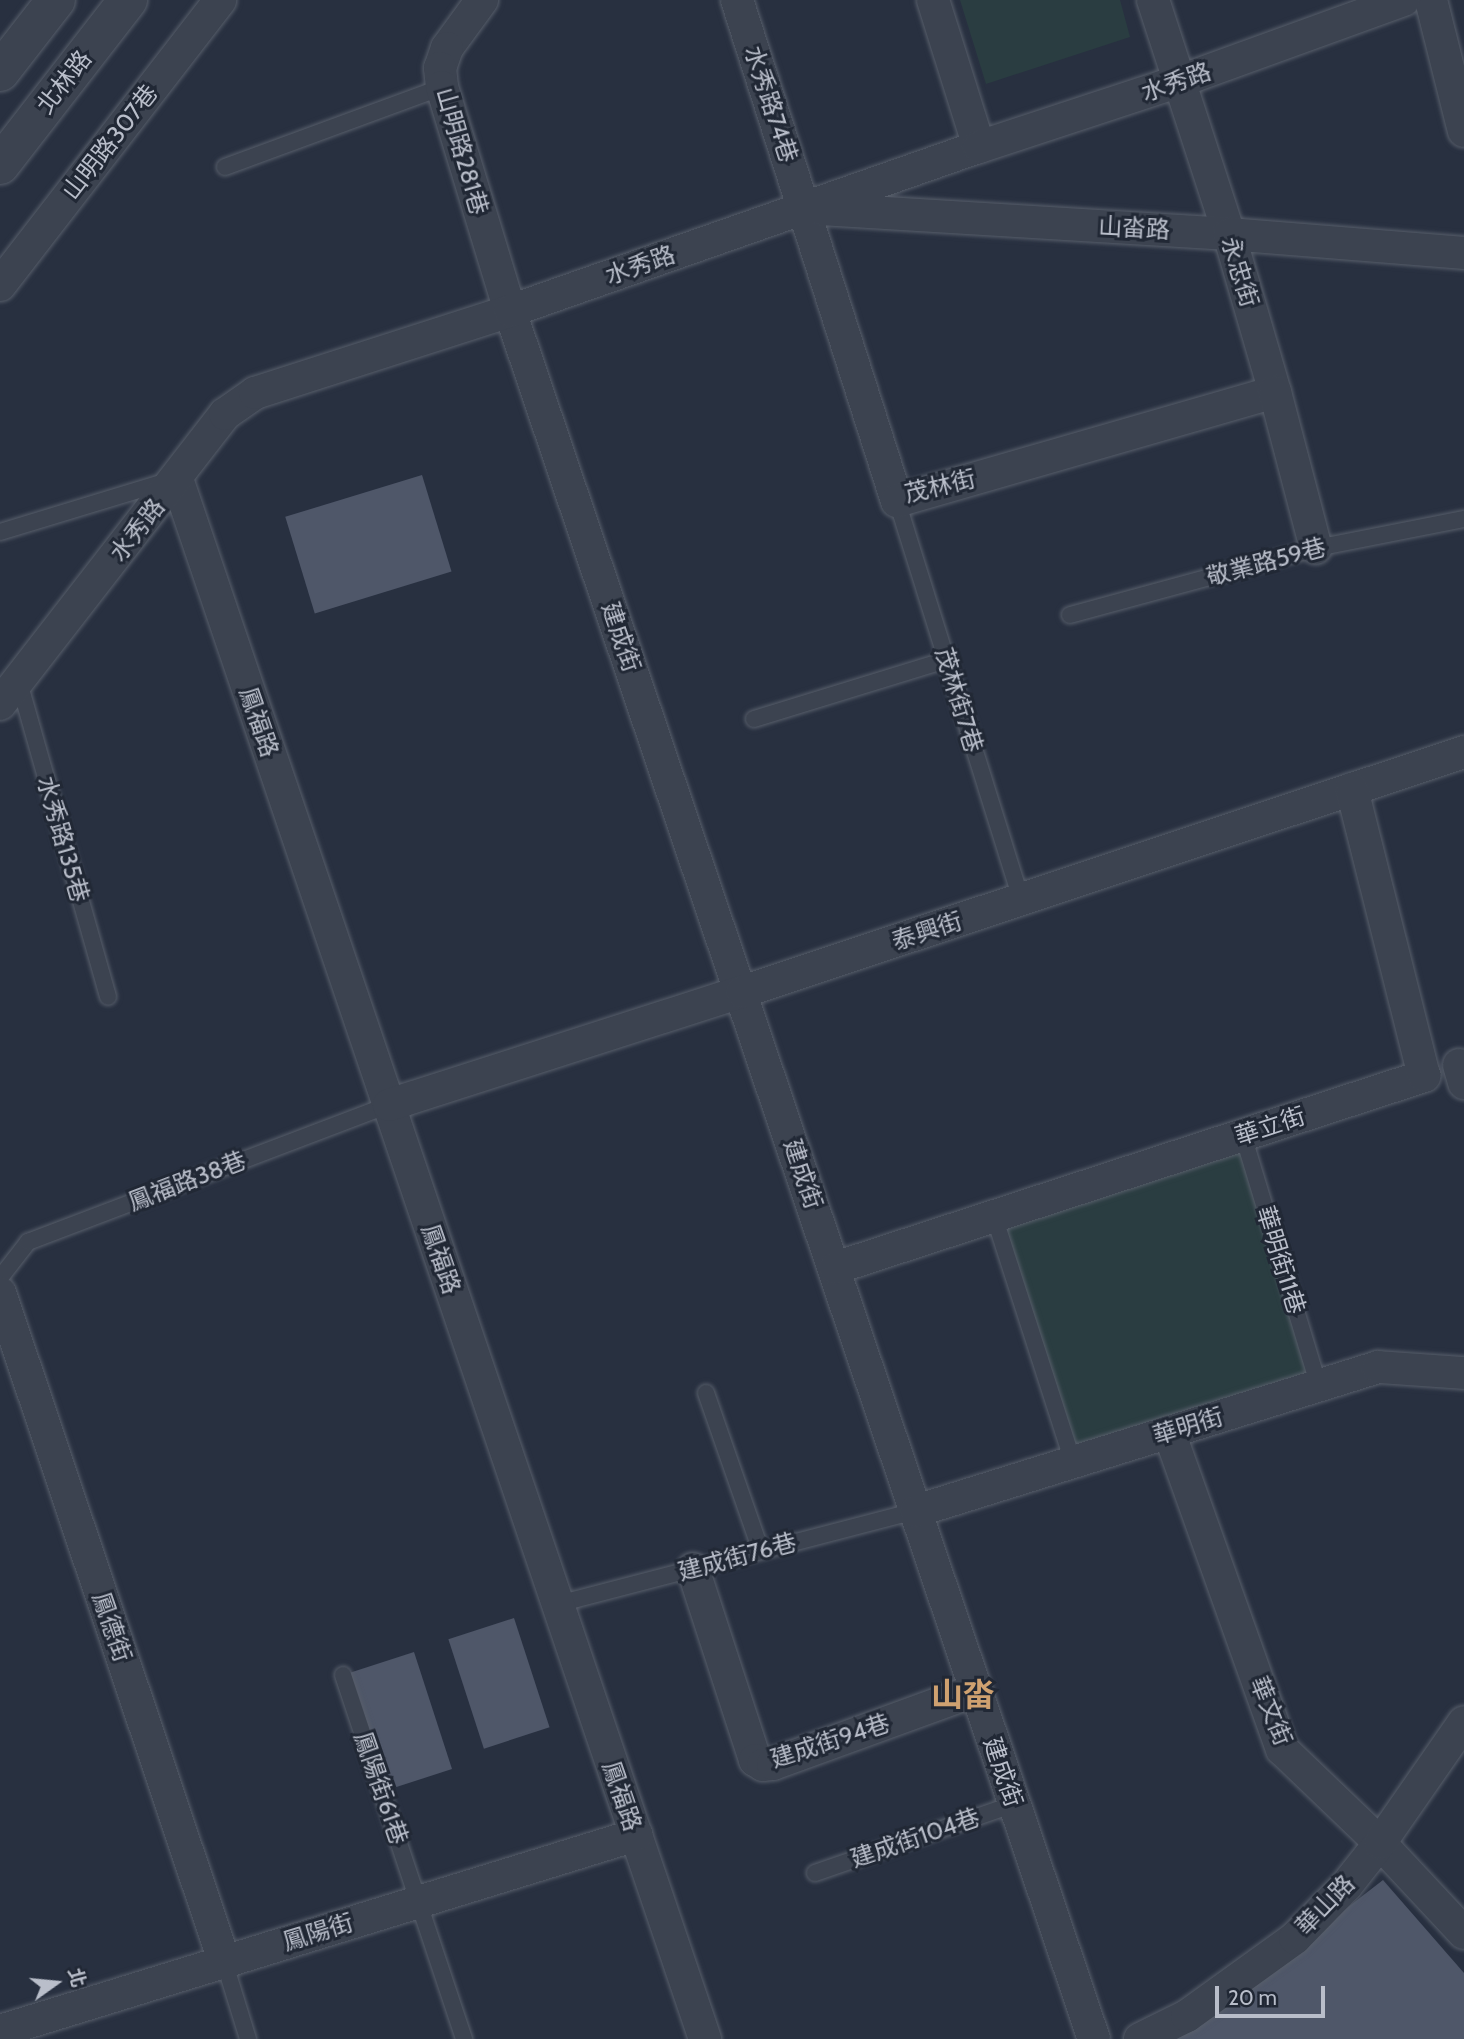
<!DOCTYPE html>
<meta charset="utf-8">
<style>
body{margin:0}
#map{position:relative;width:1464px;height:2039px;overflow:hidden;background:#283040;font-family:Cabin,"Noto Sans TC",sans-serif}
div>[style]{position:absolute}
[style*='--x']{left:calc(var(--x)*1px);top:calc(var(--y)*1px);width:calc(var(--w)*1px);rotate:calc(var(--a)*1deg)}
.green>*{inset:0;background:#2a3d41;transform-origin:0 0}
.building>*{inset:0;background:#4f5769;transform-origin:0 0}
.roads{filter:drop-shadow(0 0 2px #575e6a) drop-shadow(0 0 2px #575e6a)}
.service>*{height:16px;margin:-8px;padding:0 8px;transform-origin:8px;border-radius:8px;background:#3c4350}
.minor>*{height:32px;margin:-16px;padding:0 16px;transform-origin:16px;border-radius:16px;background:#3c4350}
.tertiary>*{height:38px;margin:-19px;padding:0 19px;transform-origin:19px;border-radius:19px;background:#3c4350}
span{translate:-50% -50%;white-space:nowrap;text-align:center;line-height:1.15;-webkit-text-stroke:6px #212835;paint-order:stroke}
.street-label{font-size:24px;color:#b9beca}
.district-label{font-size:32px;color:#cfa170;font-weight:700}
.north{position:absolute;left:21px;top:1948px;width:70px;height:70px;-webkit-text-stroke:5px #212835;paint-order:stroke;rotate:75deg;font-size:19px;font-weight:700;line-height:28px;text-align:center;color:#b9beca}
.north::after{content:'';display:block;margin:auto;width:24px;height:32px;background:#b9beca;clip-path:polygon(50% 0,100% 100%,50% 72%,0 100%)}
.scale{position:absolute;left:1215px;top:1986px;width:110px;height:32px;box-sizing:border-box;border:4px solid #b9beca;border-top:0;padding-left:9px;font-size:21px;line-height:24px;white-space:nowrap;color:#b9beca;-webkit-text-stroke:5px #212835;paint-order:stroke}
</style>
<div id="map">
<div class="green">
<i style="clip-path:polygon(960px 0,1120px 0,1130px 37px,986px 84px)"></i>
<i style="left:1239px;top:1145px;width:246px;height:249px;rotate:73deg"></i>
</div>
<div class="building">
<i style="left:422px;top:475px;width:101px;height:143px;rotate:73deg"></i>
<i style="left:514px;top:1618px;width:115px;height:69px;rotate:72deg"></i>
<i style="left:414px;top:1652px;width:123px;height:69px;rotate:72deg"></i>
<i style="clip-path:polygon(1383px 1880px,1464px 1973px,1464px 2039px,1177px 2039px)"></i>
</div>
<div class="roads">
<div class="service">
<i style="--x:225;--y:167;--w:231;--a:-20.2"></i>
<i style="--x:897;--y:501;--w:418;--a:72.7"></i>
<i style="--x:0;--y:532;--w:176;--a:-16.9"></i>
<i style="--x:1070;--y:615;--w:255;--a:-15.2"></i>
<i style="--x:1316;--y:548;--w:151;--a:-11.1"></i>
<i style="--x:19;--y:682;--w:327;--a:74.2"></i>
<i style="--x:754;--y:719;--w:201;--a:-17.1"></i>
<i style="--x:1243;--y:1135;--w:262;--a:73.2"></i>
<i style="--x:994;--y:1216;--w:258;--a:72.2"></i>
<i style="--x:0;--y:1278;--w:46;--a:-52.1"></i>
<i style="--x:28;--y:1242;--w:386;--a:-20.8"></i>
<i style="--x:706;--y:1393;--w:167;--a:70.8"></i>
<i style="--x:558;--y:1604;--w:370;--a:-14.6"></i>
<i style="--x:343;--y:1675;--w:384;--a:71.6"></i>
<i style="--x:815;--y:1873;--w:211;--a:-19.1"></i>
<i style="--x:224;--y:1961;--w:82;--a:72.9"></i>
</div>
<div class="minor">
<i style="--x:482;--y:0;--w:59;--a:126.1"></i>
<i style="--x:447;--y:48;--w:21;--a:109"></i>
<i style="--x:440;--y:68;--w:19;--a:84"></i>
<i style="--x:442;--y:87;--w:234;--a:73.1"></i>
<i style="--x:510;--y:311;--w:1824;--a:71.33"></i>
<i style="--x:737;--y:0;--w:526;--a:72.29"></i>
<i style="--x:897;--y:501;--w:393;--a:-16.1"></i>
<i style="--x:933;--y:0;--w:154;--a:72.6"></i>
<i style="--x:1153;--y:0;--w:246;--a:72"></i>
<i style="--x:1229;--y:234;--w:165;--a:73.8"></i>
<i style="--x:1275;--y:392;--w:161;--a:75.3"></i>
<i style="--x:1431;--y:0;--w:135;--a:75.9"></i>
<i style="--x:820;--y:209;--w:410;--a:3.5"></i>
<i style="--x:1229;--y:234;--w:236;--a:4.6"></i>
<i style="--x:0;--y:285;--w:360;--a:-52.3"></i>
<i style="--x:177;--y:479;--w:1647;--a:71.3"></i>
<i style="--x:0;--y:704;--w:367;--a:-52.2"></i>
<i style="--x:225;--y:414;--w:37;--a:-35"></i>
<i style="--x:255;--y:393;--w:268;--a:-17.8"></i>
<i style="--x:510;--y:311;--w:497;--a:-19.3"></i>
<i style="--x:979;--y:147;--w:212;--a:-18.2"></i>
<i style="--x:1180;--y:81;--w:238;--a:-19.9"></i>
<i style="--x:1459;--y:1065;--w:19;--a:74"></i>
<i style="--x:389;--y:1105;--w:371;--a:-17.8"></i>
<i style="--x:742;--y:992;--w:761;--a:-18.39"></i>
<i style="--x:835;--y:1268;--w:620;--a:-18.05"></i>
<i style="--x:1424;--y:1076;--w:296;--a:-104.1"></i>
<i style="--x:0;--y:1293;--w:705;--a:71.46"></i>
<i style="--x:1169;--y:1432;--w:337;--a:70.4"></i>
<i style="--x:1282;--y:1749;--w:136;--a:43.8"></i>
<i style="--x:1380;--y:1843;--w:123;--a:47"></i>
<i style="--x:916;--y:1511;--w:484;--a:-17.3"></i>
<i style="--x:1378;--y:1367;--w:86;--a:4"></i>
<i style="--x:693;--y:1569;--w:201;--a:72"></i>
<i style="--x:755;--y:1760;--w:9;--a:32"></i>
<i style="--x:763;--y:1765;--w:10;--a:-6"></i>
<i style="--x:773;--y:1764;--w:216;--a:-20"></i>
<i style="--x:0;--y:2031;--w:666;--a:-17.13"></i>
<i style="--x:1140;--y:2039;--w:52;--a:-26.1"></i>
<i style="--x:1187;--y:2016;--w:133;--a:-35.8"></i>
<i style="--x:1295;--y:1938;--w:73;--a:-45.6"></i>
<i style="--x:1346;--y:1886;--w:55;--a:-51.7"></i>
<i style="--x:1380;--y:1843;--w:147;--a:-55.2"></i>
</div>
<div class="tertiary">
<i style="--x:0;--y:72;--w:91;--a:-52.1"></i>
<i style="--x:0;--y:165;--w:209;--a:-52.2"></i>
</div>
</div>
<div class="street-label">
<span style="left:64px;top:82px;rotate:-52deg">北林路</span>
<span style="left:1176px;top:82px;rotate:-19deg">水秀路</span>
<span style="left:771px;top:104px;rotate:72deg">水秀路74巷</span>
<span style="left:110px;top:142px;rotate:-52deg">山明路307巷</span>
<span style="left:462px;top:151px;rotate:74deg">山明路281巷</span>
<span style="left:1134px;top:228px;rotate:3deg">山畓路</span>
<span style="left:640px;top:265px;rotate:-19deg">水秀路</span>
<span style="left:1240px;top:272px;rotate:73deg">永忠街</span>
<span style="left:940px;top:486px;rotate:-13deg">茂林街</span>
<span style="left:137px;top:530px;rotate:-52deg">水秀路</span>
<span style="left:1266px;top:562px;rotate:-15deg">敬業路59巷</span>
<span style="left:621px;top:637px;rotate:71deg">建成街</span>
<span style="left:959px;top:700px;rotate:73deg">茂林街7巷</span>
<span style="left:259px;top:722px;rotate:71deg">鳳福路</span>
<span style="left:63px;top:839px;rotate:74deg">水秀路135巷</span>
<span style="left:927px;top:931px;rotate:-18deg">泰興街</span>
<span style="left:1270px;top:1126px;rotate:-18deg">華立街</span>
<span style="left:803px;top:1174px;rotate:71deg">建成街</span>
<span style="left:187px;top:1181px;rotate:-21deg">鳳福路38巷</span>
<span style="left:441px;top:1259px;rotate:71deg">鳳福路</span>
<span style="left:1281px;top:1260px;rotate:73deg">華明街11巷</span>
<span style="left:1188px;top:1426px;rotate:-17deg">華明街</span>
<span style="left:737px;top:1557px;rotate:-15deg">建成街76巷</span>
<span style="left:112px;top:1627px;rotate:71deg">鳳德街</span>
<span style="left:1271px;top:1711px;rotate:68deg">華文街</span>
<span style="left:830px;top:1741px;rotate:-18deg">建成街94巷</span>
<span style="left:1003px;top:1772px;rotate:71deg">建成街</span>
<span style="left:381px;top:1788px;rotate:71deg">鳳陽街61巷</span>
<span style="left:622px;top:1796px;rotate:71deg">鳳福路</span>
<span style="left:915px;top:1838px;rotate:-19deg">建成街104巷</span>
<span style="left:1325px;top:1905px;rotate:-46deg">華山路</span>
<span style="left:318px;top:1932px;rotate:-17deg">鳳陽街</span>
</div>
<div class="district-label">
<span style="left:963px;top:1695px">山畓</span>
</div>
<div class="north">北</div>
<div class="scale">20 m</div>
</div>
